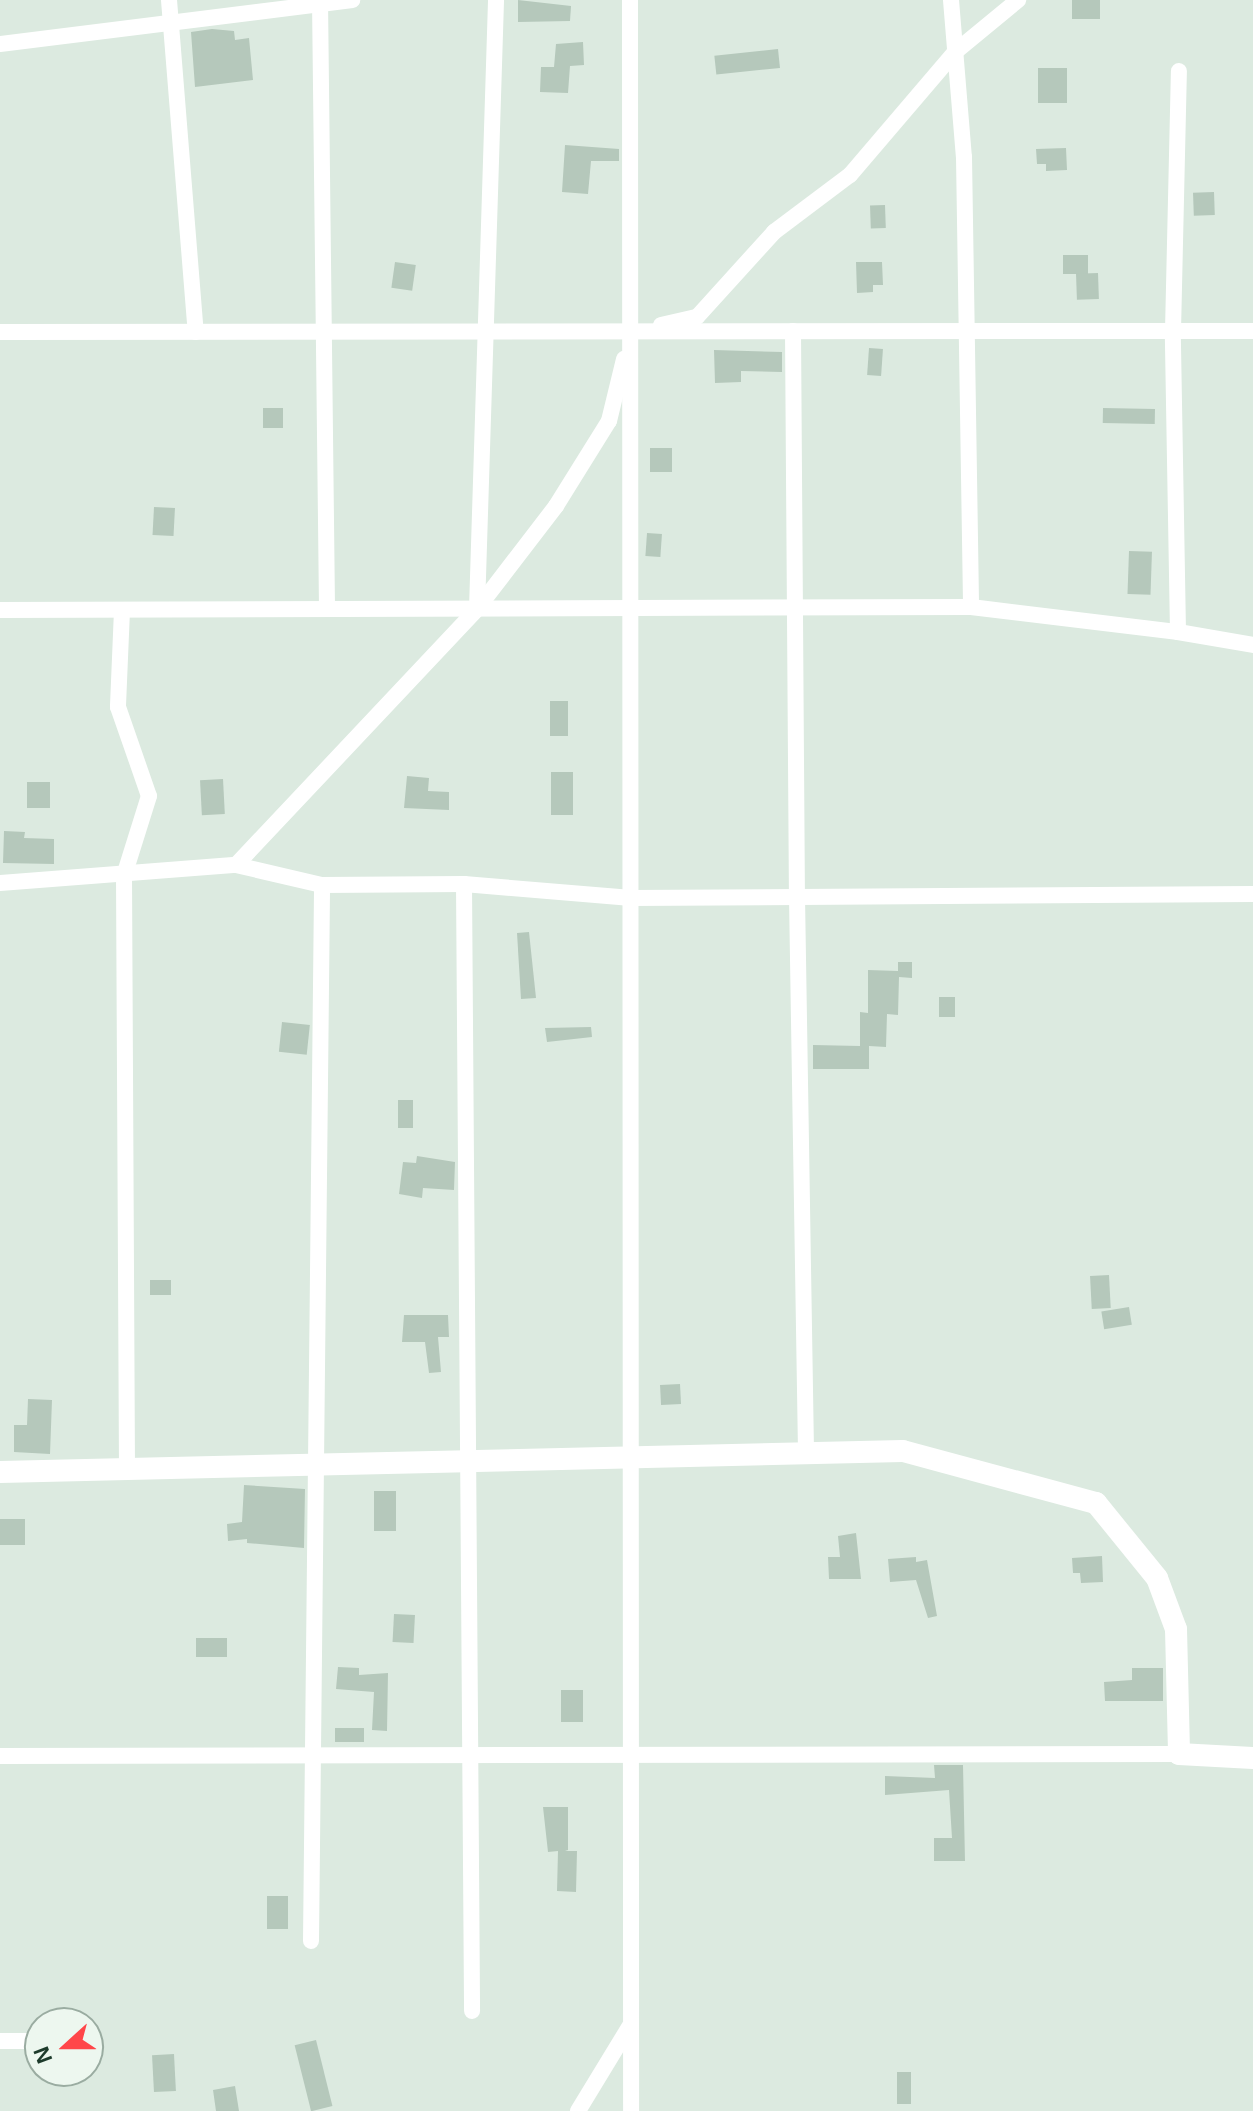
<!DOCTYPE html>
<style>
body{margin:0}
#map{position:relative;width:1253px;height:2111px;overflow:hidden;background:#dceae0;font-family:Arial,sans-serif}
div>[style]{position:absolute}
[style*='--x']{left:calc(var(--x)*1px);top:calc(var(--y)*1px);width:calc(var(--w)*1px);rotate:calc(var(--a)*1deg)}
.building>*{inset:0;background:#b5c8bb;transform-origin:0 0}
.minor>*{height:16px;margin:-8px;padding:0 8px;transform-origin:8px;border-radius:8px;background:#fff}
.tertiary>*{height:22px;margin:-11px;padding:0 11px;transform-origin:11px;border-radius:11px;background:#fff}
span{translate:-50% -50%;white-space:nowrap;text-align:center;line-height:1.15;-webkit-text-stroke:6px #edf7ef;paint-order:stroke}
.north{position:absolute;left:24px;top:2007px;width:80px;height:80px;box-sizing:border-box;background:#edf7ef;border:2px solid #9aaca1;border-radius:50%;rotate:249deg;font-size:22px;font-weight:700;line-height:32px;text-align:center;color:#1d3b2b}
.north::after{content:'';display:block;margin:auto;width:28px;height:36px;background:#ff4649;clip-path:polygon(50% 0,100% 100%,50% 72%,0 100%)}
</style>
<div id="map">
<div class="building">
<i style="clip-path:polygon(518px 0,571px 6px,570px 21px,518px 22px)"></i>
<i style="left:1072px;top:0;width:28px;height:19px"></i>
<i style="clip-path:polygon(212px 29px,234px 31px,235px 40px,249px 38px,253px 80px,195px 87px,191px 32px)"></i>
<i style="clip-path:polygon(583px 42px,584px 65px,570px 66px,568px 93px,540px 92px,541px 67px,554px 67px,556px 44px)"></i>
<i style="left:778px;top:49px;width:19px;height:64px;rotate:84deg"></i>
<i style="left:1067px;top:68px;width:35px;height:29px;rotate:90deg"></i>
<i style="clip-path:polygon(565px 145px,619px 149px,619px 161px,591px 161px,588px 194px,562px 192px)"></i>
<i style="clip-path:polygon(1066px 148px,1067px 170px,1046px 171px,1046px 164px,1037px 164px,1036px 149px)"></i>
<i style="left:1214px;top:192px;width:23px;height:21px;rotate:88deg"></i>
<i style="left:885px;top:205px;width:23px;height:15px;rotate:88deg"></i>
<i style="left:1063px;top:255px;width:25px;height:19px"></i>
<i style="left:395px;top:262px;width:21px;height:26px;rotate:8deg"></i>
<i style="clip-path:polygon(856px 262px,882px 262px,883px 285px,873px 285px,873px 292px,857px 293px)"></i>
<i style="left:1098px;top:273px;width:26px;height:22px;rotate:88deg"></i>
<i style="left:869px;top:348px;width:14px;height:27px;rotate:4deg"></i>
<i style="clip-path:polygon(714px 350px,782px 352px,782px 372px,741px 371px,741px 382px,715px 383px)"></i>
<i style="left:263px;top:408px;width:20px;height:20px"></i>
<i style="left:1103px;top:408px;width:52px;height:15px;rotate:1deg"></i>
<i style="left:650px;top:448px;width:22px;height:24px"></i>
<i style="left:154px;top:507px;width:21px;height:28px;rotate:3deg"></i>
<i style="left:647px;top:533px;width:15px;height:23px;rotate:4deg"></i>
<i style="left:1129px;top:551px;width:23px;height:43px;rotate:2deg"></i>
<i style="left:550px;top:701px;width:18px;height:35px"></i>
<i style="left:551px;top:772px;width:22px;height:43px"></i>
<i style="clip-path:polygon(407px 776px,429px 778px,428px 791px,449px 792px,449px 810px,404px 808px)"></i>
<i style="left:223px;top:779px;width:35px;height:23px;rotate:87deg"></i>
<i style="left:50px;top:782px;width:26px;height:23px;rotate:90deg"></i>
<i style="clip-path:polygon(4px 831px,25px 832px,24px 838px,54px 839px,54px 864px,3px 863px)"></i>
<i style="clip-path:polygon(529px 932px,536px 998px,521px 999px,517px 933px)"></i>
<i style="clip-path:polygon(898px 962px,912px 962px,912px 978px,899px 977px,898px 1015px,887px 1014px,886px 1047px,869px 1046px,869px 1069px,813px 1069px,813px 1045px,860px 1046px,860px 1012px,868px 1013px,868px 970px,898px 971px)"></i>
<i style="left:939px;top:997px;width:16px;height:20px"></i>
<i style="left:282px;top:1022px;width:28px;height:30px;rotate:6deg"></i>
<i style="clip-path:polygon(591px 1027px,592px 1037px,547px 1042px,545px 1028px)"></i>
<i style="left:398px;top:1100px;width:15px;height:28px"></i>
<i style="clip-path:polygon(417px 1156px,455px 1162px,454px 1190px,423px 1188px,422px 1198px,399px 1194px,403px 1162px,416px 1163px)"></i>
<i style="left:1109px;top:1275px;width:33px;height:19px;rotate:87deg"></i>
<i style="left:150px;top:1280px;width:21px;height:15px"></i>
<i style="left:1129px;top:1307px;width:18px;height:28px;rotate:81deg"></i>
<i style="clip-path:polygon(404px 1315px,448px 1315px,449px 1337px,438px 1337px,441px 1372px,429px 1373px,425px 1342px,402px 1342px)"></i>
<i style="left:680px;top:1384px;width:20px;height:20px;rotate:87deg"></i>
<i style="clip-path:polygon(28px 1399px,52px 1400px,50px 1454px,14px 1452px,14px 1425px,27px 1425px)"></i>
<i style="clip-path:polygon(244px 1485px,305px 1489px,304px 1548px,247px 1543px,247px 1539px,228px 1541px,227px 1524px,242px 1522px)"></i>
<i style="left:374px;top:1491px;width:22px;height:40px"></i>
<i style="left:0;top:1519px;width:25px;height:26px"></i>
<i style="clip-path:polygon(856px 1533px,861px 1579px,829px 1579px,828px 1557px,840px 1557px,838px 1536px)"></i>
<i style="clip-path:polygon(1102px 1556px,1103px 1582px,1081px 1583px,1080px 1573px,1073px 1573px,1072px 1558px)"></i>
<i style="clip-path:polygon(916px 1557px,916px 1562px,927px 1560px,937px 1616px,928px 1618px,916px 1580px,890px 1582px,888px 1559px)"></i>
<i style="left:394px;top:1614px;width:21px;height:28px;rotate:3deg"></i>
<i style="left:227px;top:1638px;width:19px;height:31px;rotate:90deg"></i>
<i style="clip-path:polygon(338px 1667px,359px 1668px,359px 1675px,388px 1673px,387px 1731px,372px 1730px,374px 1692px,336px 1689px)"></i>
<i style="clip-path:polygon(1132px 1668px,1163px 1668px,1163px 1701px,1105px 1701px,1104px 1682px,1132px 1680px)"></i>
<i style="left:561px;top:1690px;width:22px;height:32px"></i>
<i style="left:335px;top:1728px;width:29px;height:14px"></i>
<i style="clip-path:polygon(934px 1765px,963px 1765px,965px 1861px,934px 1861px,934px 1838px,952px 1838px,949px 1790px,885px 1795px,885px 1776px,935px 1778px)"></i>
<i style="clip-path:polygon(543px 1807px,568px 1807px,568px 1850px,565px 1851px,577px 1851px,576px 1892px,557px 1891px,558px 1851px,548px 1852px)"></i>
<i style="left:267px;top:1896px;width:21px;height:33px"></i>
<i style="left:316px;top:2040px;width:68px;height:22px;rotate:76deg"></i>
<i style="left:174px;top:2054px;width:37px;height:22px;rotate:87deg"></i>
<i style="left:897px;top:2072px;width:14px;height:32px"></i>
<i style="clip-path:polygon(235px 2086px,239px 2111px,216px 2111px,213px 2090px)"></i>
</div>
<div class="minor">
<i style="--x:169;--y:0;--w:333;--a:85.4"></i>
<i style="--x:320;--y:0;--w:609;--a:89.34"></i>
<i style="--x:630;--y:0;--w:2111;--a:89.97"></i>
<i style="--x:951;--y:0;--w:158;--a:85.3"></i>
<i style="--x:964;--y:157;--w:450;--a:89.1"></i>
<i style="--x:0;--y:44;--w:355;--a:-7.1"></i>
<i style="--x:661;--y:325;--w:37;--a:-13"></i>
<i style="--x:697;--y:317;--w:115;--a:-47.8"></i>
<i style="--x:774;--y:232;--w:95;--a:-36.9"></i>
<i style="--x:850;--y:175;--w:162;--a:-49.5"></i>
<i style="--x:955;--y:52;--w:82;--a:-39.5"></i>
<i style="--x:793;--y:331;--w:566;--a:89.6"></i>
<i style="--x:797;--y:897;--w:557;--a:89.07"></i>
<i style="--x:0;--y:332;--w:1253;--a:-0.05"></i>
<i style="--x:477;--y:609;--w:609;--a:-88.21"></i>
<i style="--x:0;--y:610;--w:971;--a:-0.18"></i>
<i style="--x:971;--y:607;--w:209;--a:6.9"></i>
<i style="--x:1178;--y:632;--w:76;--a:9.8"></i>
<i style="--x:122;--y:610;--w:97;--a:92.4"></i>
<i style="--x:118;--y:707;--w:94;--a:70.8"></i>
<i style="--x:149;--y:796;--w:84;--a:107.4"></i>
<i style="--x:124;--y:876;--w:594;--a:89.71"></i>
<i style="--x:1178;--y:632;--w:301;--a:-91"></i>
<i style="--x:1173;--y:331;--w:260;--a:-88.7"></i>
<i style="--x:236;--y:865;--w:352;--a:-46.7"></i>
<i style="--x:477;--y:609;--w:130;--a:-52.5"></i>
<i style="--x:556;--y:506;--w:100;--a:-58.1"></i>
<i style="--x:609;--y:421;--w:64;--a:-76.4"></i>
<i style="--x:0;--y:883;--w:237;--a:-4.4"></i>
<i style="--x:236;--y:865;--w:88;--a:13.1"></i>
<i style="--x:322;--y:885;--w:142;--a:-0.4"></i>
<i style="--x:464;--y:884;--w:168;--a:4.8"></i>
<i style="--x:631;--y:898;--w:622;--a:-0.37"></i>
<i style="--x:464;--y:884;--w:1127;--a:89.59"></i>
<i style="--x:0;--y:1756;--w:1179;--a:-0.1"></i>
<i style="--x:311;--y:1941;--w:1056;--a:-89.4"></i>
<i style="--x:0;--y:2041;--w:34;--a:0"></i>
<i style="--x:578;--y:2111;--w:102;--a:-58.7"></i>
</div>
<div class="tertiary">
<i style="--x:0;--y:1472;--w:903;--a:-1.33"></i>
<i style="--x:903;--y:1451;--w:200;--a:15.1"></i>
<i style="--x:1096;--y:1503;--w:97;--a:50.9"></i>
<i style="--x:1157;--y:1578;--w:54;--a:69.6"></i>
<i style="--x:1176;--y:1629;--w:125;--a:88.6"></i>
<i style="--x:1179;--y:1754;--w:74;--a:3.1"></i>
</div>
<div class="north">N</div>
</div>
